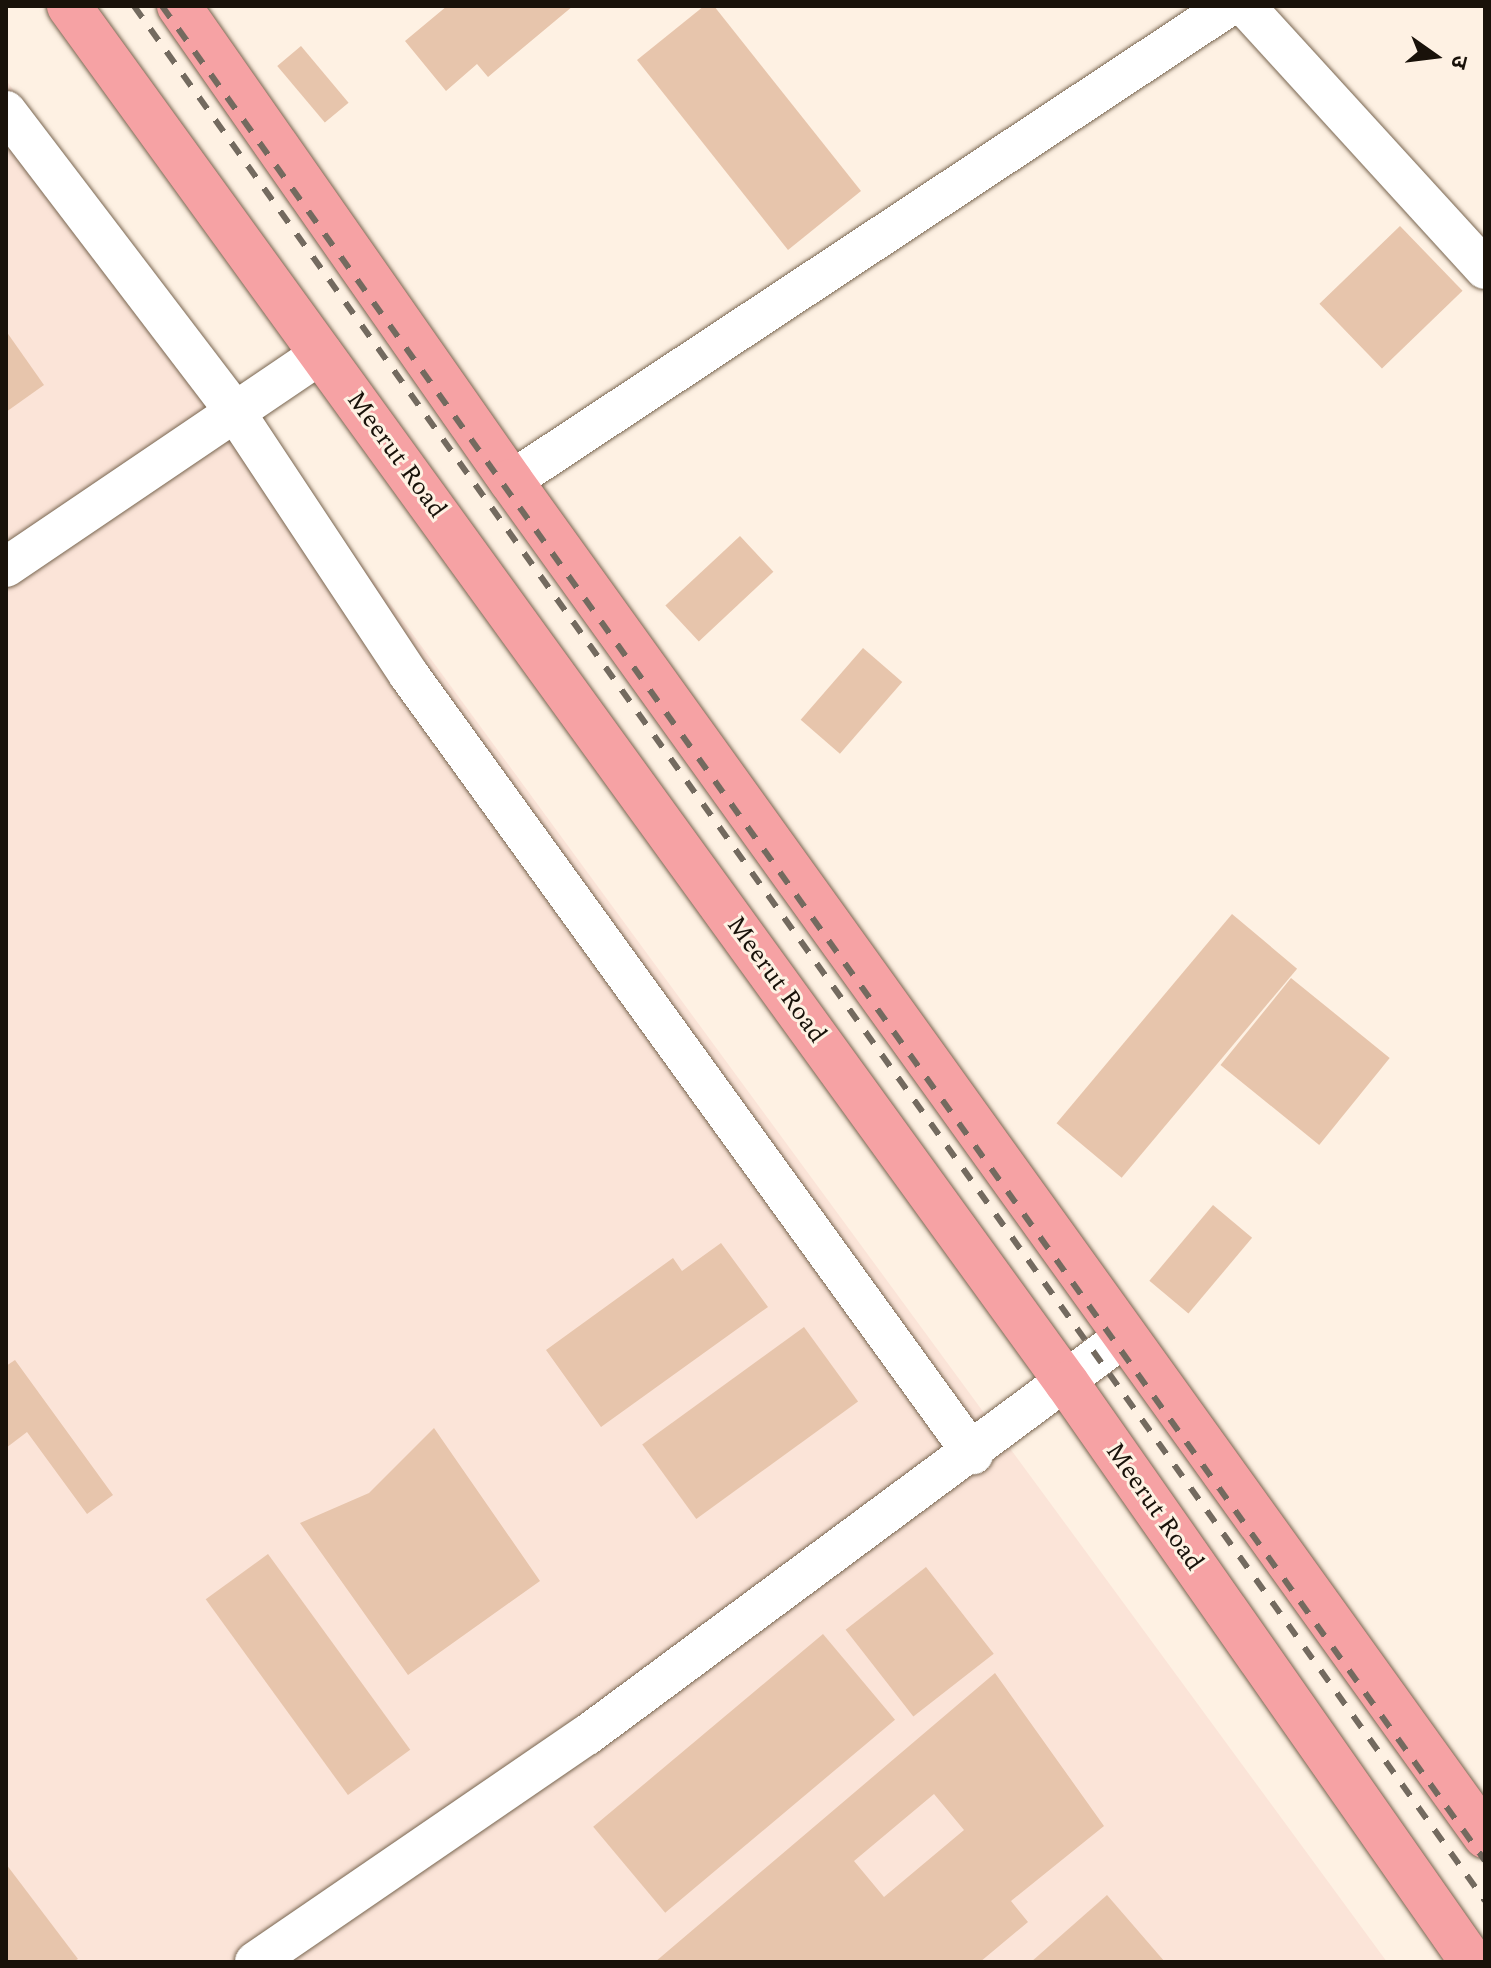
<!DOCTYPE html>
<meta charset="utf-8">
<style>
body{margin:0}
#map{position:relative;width:1491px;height:1968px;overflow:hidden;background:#fef1e3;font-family:Spectral,"Noto Sans Devanagari",serif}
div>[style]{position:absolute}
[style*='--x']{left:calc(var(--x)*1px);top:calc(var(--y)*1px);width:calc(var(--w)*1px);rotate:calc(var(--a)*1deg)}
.industrial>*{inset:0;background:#fbe4d8}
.building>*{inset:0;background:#e7c5ac;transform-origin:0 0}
.roads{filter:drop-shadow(0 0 2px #786550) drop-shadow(0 0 2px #786550)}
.minor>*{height:40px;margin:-20px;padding:0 20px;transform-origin:20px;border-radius:20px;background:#fff}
.trunk>*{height:44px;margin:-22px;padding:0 22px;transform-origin:22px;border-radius:22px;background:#f6a2a4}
.rail>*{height:6px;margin-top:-3px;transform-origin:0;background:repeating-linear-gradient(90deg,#736a5f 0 14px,transparent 0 28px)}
span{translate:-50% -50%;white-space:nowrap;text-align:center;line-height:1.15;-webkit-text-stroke:6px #fef1e3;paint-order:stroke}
.street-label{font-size:26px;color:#19120a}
.frame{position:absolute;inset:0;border:8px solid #19120a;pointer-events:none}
.north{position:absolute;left:1395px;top:16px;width:80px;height:80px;-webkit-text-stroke:6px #fef1e3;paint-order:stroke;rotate:104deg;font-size:22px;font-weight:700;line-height:32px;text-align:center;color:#19120a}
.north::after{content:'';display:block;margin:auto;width:28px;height:36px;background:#19120a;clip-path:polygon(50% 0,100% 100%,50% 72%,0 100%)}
</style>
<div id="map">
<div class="industrial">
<i style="clip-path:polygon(6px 80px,1387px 1962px,6px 1962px)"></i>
</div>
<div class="building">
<i style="clip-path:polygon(447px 6px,573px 6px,488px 77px,477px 64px,446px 91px,405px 41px)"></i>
<i style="clip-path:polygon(704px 6px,714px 6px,861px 191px,788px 250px,637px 60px)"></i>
<i style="left:301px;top:46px;width:74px;height:31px;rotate:50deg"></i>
<i style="left:1400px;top:226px;width:90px;height:112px;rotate:46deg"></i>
<i style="clip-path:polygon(6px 331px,44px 385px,6px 412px)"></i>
<i style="left:740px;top:536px;width:49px;height:102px;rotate:47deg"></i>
<i style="left:863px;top:648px;width:52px;height:95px;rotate:41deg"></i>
<i style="left:1232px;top:914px;width:85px;height:273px;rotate:40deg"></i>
<i style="left:1291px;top:978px;width:127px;height:112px;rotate:39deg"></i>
<i style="left:1213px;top:1205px;width:51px;height:99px;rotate:40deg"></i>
<i style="clip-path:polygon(721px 1243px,768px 1307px,601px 1427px,546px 1350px,673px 1258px,682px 1271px)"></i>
<i style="left:804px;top:1327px;width:92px;height:200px;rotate:54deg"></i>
<i style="clip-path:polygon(15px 1360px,113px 1495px,87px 1514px,27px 1432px,6px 1448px,6px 1366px)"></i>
<i style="clip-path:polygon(434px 1428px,540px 1581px,408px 1675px,300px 1523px,369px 1493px)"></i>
<i style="left:268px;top:1554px;width:242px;height:77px;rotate:54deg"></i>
<i style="left:926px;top:1567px;width:110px;height:102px;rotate:52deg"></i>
<i style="left:823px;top:1634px;width:112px;height:300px;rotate:50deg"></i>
<i style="clip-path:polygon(evenodd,995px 1673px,1104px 1826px,1011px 1901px,1028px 1922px,980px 1962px,655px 1962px,995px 1673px,934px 1794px,964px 1830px,884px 1897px,854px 1861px,934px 1794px)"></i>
<i style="clip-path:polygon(6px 1864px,78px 1959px,73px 1962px,6px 1962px)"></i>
<i style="clip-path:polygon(1107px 1895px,1165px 1962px,1031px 1962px)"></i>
</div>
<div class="roads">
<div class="minor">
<i style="--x:1245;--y:6;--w:356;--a:47.6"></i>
<i style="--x:6;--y:111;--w:378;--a:52.7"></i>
<i style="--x:235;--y:412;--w:315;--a:56.5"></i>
<i style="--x:409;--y:675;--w:962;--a:54.1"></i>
<i style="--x:511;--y:481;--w:861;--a:-33.49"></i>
<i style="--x:6;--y:567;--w:382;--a:-34.1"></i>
<i style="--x:255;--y:1962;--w:402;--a:-34.4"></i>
<i style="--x:587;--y:1735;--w:668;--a:-36.54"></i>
</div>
<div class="trunk">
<i style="--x:69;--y:6;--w:1701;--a:54.07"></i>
<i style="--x:1067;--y:1383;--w:707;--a:55.03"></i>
<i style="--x:179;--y:6;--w:580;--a:55.05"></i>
<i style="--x:511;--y:481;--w:1669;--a:54.29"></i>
</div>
</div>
<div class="rail">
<i style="--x:134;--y:6;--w:2327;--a:54.51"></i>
<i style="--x:162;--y:6;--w:2278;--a:54.5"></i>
</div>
<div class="street-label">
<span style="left:396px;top:455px;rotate:54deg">Meerut Road</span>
<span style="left:776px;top:980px;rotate:54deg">Meerut Road</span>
<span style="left:1154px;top:1507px;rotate:55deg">Meerut Road</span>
</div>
<div class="frame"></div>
<div class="north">उ</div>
</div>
